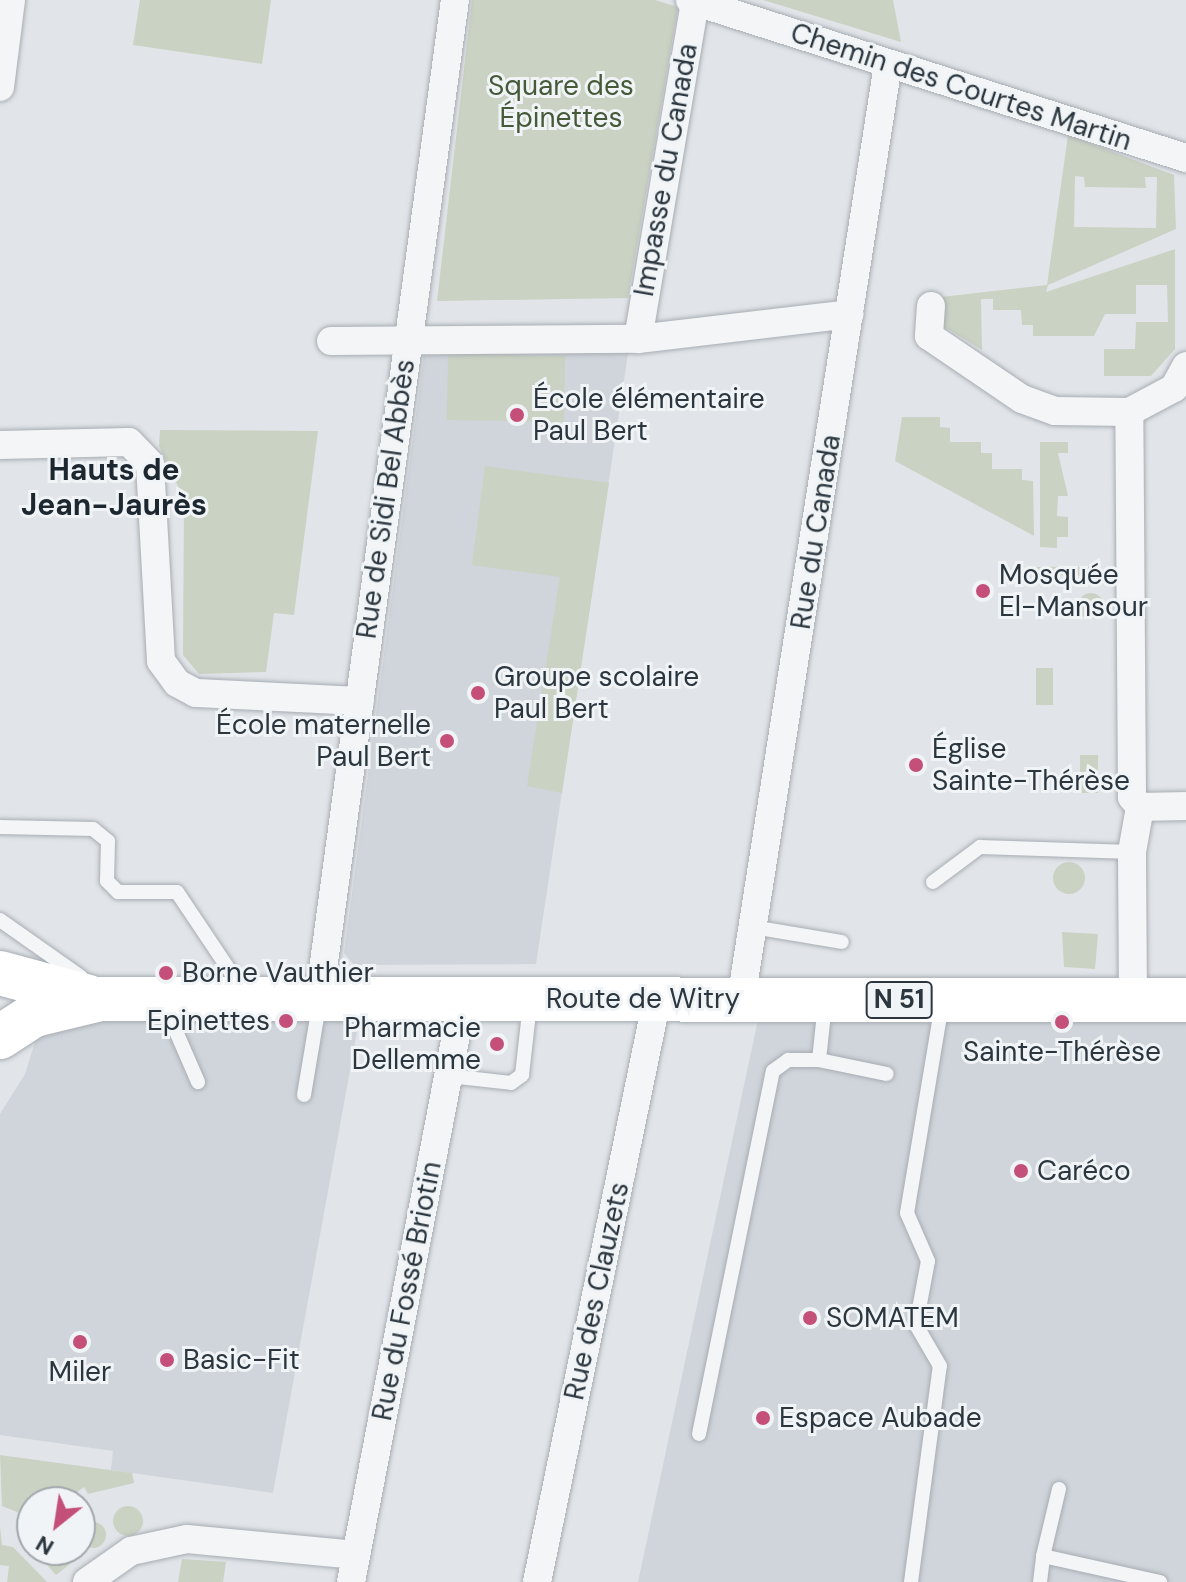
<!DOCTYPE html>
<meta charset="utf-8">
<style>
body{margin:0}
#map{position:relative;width:1186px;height:1582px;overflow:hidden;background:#e1e5e9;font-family:"DM Sans",sans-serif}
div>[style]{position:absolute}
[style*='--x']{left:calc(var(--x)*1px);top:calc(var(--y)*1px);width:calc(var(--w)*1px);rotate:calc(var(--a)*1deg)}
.built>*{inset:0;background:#cfd5da}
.green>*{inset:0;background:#cad2c3;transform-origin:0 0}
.round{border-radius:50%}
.roads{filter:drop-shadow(0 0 2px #a7adb3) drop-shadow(0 0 2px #a7adb3)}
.service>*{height:14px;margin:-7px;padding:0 7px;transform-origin:7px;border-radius:7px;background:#f3f5f7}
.minor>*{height:28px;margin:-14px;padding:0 14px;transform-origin:14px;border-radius:14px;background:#f3f5f7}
.primary>*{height:44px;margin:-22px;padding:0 22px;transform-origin:22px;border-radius:22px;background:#fff}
.dots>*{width:22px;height:22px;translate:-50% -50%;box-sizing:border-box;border:4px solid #f0f4f6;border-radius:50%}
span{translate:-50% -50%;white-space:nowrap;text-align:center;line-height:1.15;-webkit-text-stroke:6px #f0f4f6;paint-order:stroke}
.shield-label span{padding:2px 6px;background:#f0f4f6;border:2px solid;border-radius:6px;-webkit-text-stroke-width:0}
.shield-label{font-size:26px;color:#2b363f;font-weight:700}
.park-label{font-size:28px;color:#465a39}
.street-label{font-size:28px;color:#2b363f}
.poi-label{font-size:28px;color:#2b363f}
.left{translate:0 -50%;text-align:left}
.right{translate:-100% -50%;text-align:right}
.neighbourhood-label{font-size:30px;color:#1d2730;font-weight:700}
.north{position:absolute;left:16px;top:1486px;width:80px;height:80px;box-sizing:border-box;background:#f0f4f6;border:2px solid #a1a8ad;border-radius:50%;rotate:210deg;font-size:22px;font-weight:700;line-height:32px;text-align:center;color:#2b363f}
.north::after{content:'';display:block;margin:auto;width:28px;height:36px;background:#c44f78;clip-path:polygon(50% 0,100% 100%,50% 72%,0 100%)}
</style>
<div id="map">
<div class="built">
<i style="clip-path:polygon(629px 347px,536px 964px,354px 965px,344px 953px,425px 348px)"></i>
<i style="clip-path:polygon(363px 999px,273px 1493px,111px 1470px,113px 1451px,0 1435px,0 1114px,25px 1074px,40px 1026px)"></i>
<i style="clip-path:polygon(759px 1015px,1186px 1021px,1186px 1582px,638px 1582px)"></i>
</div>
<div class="green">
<i style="clip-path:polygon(140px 0,271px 0,262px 64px,133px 45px)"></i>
<i style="clip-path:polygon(472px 0,655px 0,678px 7px,628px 298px,437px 301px)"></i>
<i style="clip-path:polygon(763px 0,893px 0,901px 42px)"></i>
<i style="clip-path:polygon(evenodd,1068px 135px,1174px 175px,1176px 229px,1048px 285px,1046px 292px,1175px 249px,1175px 349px,1151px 376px,1104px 376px,1104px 349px,1135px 349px,1136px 322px,1168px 322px,1167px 285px,1136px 285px,1136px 314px,1105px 314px,1094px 336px,1033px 336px,1033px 325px,1022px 325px,1021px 310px,993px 310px,993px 299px,981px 299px,982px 350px,938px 323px,941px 297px,1047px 285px,1068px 135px,1075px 176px,1084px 177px,1085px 187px,1146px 188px,1145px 177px,1157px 177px,1156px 228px,1074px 227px,1075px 176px)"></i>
<i style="left:448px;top:354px;width:117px;height:66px;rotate:1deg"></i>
<i style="clip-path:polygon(902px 417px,940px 417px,940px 427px,950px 428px,950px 442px,981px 442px,981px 453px,992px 453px,992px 469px,1022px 469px,1022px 480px,1033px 481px,1034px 536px,895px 461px)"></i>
<i style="clip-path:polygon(160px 430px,318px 431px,294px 615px,274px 613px,266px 672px,199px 674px,183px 655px,184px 499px,159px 446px)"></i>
<i style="clip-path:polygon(1040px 442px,1068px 442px,1068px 453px,1058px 453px,1068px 496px,1058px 496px,1057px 516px,1068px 517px,1068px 537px,1057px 537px,1057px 548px,1040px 547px)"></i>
<i style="clip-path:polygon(485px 466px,609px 483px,562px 793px,527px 786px,560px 577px,472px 565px)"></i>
<i style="clip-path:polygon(1100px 566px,1100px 576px,1038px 575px,1037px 567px)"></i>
<i class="round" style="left:1078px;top:593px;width:26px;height:26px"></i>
<i style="left:1036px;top:668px;width:17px;height:37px"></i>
<i style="left:1080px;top:755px;width:18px;height:38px"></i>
<i class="round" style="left:1053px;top:862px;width:32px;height:32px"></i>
<i style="clip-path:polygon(1062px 932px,1098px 934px,1095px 969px,1064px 967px)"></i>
<i style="clip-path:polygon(0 1455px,132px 1473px,134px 1483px,88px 1494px,84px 1487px,64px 1502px,32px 1502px,27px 1516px,2px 1506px)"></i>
<i class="round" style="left:113px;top:1506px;width:30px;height:30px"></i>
<i class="round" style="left:80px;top:1522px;width:26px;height:26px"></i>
<i style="clip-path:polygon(0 1527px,2px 1545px,13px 1547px,47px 1582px,7px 1582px,9px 1566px,0 1565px)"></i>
<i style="clip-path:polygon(44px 1550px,75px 1550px,79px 1557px,56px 1575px,38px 1555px)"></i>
<i style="clip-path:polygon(182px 1559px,226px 1562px,223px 1582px,178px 1582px)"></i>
</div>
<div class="roads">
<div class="service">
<i style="--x:0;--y:827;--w:93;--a:1.2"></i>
<i style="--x:93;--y:829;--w:19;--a:39"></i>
<i style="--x:108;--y:841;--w:40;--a:91.4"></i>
<i style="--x:107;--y:881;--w:16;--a:45"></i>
<i style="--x:118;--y:892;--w:59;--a:0"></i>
<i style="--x:177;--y:892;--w:120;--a:56.2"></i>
<i style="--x:933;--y:882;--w:59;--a:-36.7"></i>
<i style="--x:980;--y:847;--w:152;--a:1.9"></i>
<i style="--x:0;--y:920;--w:99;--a:35.1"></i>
<i style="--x:753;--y:927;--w:90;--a:9.6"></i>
<i style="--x:165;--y:1006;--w:83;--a:66.5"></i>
<i style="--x:819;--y:1060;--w:69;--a:11.6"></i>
<i style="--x:449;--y:1076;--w:62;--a:6.4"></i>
<i style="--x:511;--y:1083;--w:14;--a:-36"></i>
<i style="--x:522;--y:1075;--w:71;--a:-83.6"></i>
<i style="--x:304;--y:1095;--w:91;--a:-80.5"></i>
<i style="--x:699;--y:1434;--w:370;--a:-78.5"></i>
<i style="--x:773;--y:1071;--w:19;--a:-36"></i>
<i style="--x:788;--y:1060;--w:31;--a:0"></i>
<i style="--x:819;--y:1060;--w:56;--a:-83.9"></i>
<i style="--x:1059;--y:1489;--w:69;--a:103.4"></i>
<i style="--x:1043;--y:1556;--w:120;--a:12.5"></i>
<i style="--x:911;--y:1582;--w:218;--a:-82.4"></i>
<i style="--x:940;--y:1366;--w:48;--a:-120.3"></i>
<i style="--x:916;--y:1325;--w:65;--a:-79.4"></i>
<i style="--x:928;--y:1261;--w:52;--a:-113.6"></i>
<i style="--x:907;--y:1213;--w:212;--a:-80.5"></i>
<i style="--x:1040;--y:1582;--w:26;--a:-83"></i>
</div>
<div class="minor">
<i style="--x:690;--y:0;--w:521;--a:17.67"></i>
<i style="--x:0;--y:87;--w:88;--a:-82.8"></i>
<i style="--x:931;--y:306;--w:30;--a:94"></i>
<i style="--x:929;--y:336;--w:112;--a:34.1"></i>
<i style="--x:1022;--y:399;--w:35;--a:20"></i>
<i style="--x:1055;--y:411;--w:74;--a:0.8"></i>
<i style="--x:638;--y:339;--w:342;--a:-80.4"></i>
<i style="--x:331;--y:341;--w:307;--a:-0.4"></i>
<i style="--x:638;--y:339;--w:213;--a:-6.7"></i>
<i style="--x:0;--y:445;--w:129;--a:-1.3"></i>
<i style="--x:129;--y:442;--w:30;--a:46"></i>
<i style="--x:150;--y:464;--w:197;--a:86.8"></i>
<i style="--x:161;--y:661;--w:27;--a:54"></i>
<i style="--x:177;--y:683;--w:21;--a:28"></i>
<i style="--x:196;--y:693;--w:164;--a:2.8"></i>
<i style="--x:1140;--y:807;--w:46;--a:-1.2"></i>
<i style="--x:319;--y:999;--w:1008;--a:-82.25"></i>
<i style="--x:741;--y:1000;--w:946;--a:-81.07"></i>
<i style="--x:1133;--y:1000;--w:148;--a:-90.4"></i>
<i style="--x:1132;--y:852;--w:46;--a:-79.9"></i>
<i style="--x:1140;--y:807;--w:13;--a:-129"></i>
<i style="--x:1132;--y:797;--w:385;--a:-90.4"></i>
<i style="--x:1129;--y:412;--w:51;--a:-28.1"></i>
<i style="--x:1174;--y:388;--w:25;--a:-61"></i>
<i style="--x:87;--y:1582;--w:54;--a:-35.2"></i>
<i style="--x:131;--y:1551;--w:57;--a:-12.1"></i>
<i style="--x:187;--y:1539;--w:170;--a:5.4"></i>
<i style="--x:351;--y:1582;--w:594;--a:-79.13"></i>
<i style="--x:537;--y:1582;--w:595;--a:-78.37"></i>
</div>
<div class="primary">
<i style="--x:0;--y:973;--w:92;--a:15.1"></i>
<i style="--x:0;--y:1037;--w:40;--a:-32.9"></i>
<i style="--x:34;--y:1015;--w:68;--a:-13.6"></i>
<i style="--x:100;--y:999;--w:1086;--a:0.05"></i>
</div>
</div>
<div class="dots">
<i style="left:517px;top:415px;background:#c44f78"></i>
<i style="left:983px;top:591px;background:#c44f78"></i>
<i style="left:478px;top:693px;background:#c44f78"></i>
<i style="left:447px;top:741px;background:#c44f78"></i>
<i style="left:916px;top:765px;background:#c44f78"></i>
<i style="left:166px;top:973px;background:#c44f78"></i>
<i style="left:286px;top:1021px;background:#c44f78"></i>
<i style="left:1062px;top:1022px;background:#c44f78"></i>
<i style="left:497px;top:1044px;background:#c44f78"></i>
<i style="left:1021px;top:1171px;background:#c44f78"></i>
<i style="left:810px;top:1318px;background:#c44f78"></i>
<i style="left:80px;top:1342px;background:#c44f78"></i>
<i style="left:167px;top:1360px;background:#c44f78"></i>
<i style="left:763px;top:1418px;background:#c44f78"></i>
</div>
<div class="shield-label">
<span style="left:899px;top:1000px">N 51</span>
</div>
<div class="park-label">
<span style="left:561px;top:102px">Square des<br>Épinettes</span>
</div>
<div class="street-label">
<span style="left:961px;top:87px;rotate:18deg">Chemin des Courtes Martin</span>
<span style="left:666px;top:170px;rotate:-80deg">Impasse du Canada</span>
<span style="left:386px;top:499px;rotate:-82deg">Rue de Sidi Bel Abbès</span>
<span style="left:816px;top:532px;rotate:-81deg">Rue du Canada</span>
<span style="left:643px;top:999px">Route de Witry</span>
<span style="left:407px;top:1291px;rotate:-79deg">Rue du Fossé Briotin</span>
<span style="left:597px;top:1291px;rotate:-78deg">Rue des Clauzets</span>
</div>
<div class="poi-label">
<span class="left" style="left:533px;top:415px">École élémentaire<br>Paul Bert</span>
<span class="left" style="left:999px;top:591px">Mosquée<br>El-Mansour</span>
<span class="left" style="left:494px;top:693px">Groupe scolaire<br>Paul Bert</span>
<span class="right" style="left:431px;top:741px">École maternelle<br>Paul Bert</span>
<span class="left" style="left:932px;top:765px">Église<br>Sainte-Thérèse</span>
<span class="left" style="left:182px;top:973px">Borne Vauthier</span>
<span class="right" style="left:270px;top:1021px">Epinettes</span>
<span class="right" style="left:481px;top:1044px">Pharmacie<br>Dellemme</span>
<span style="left:1062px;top:1052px">Sainte-Thérèse</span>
<span class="left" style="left:1037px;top:1171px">Caréco</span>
<span class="left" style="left:826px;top:1318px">SOMATEM</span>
<span class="left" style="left:183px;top:1360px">Basic-Fit</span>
<span style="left:80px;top:1372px">Miler</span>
<span class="left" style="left:779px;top:1418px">Espace Aubade</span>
</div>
<div class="neighbourhood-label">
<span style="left:114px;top:487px">Hauts de<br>Jean-Jaurès</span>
</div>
<div class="north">N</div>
</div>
